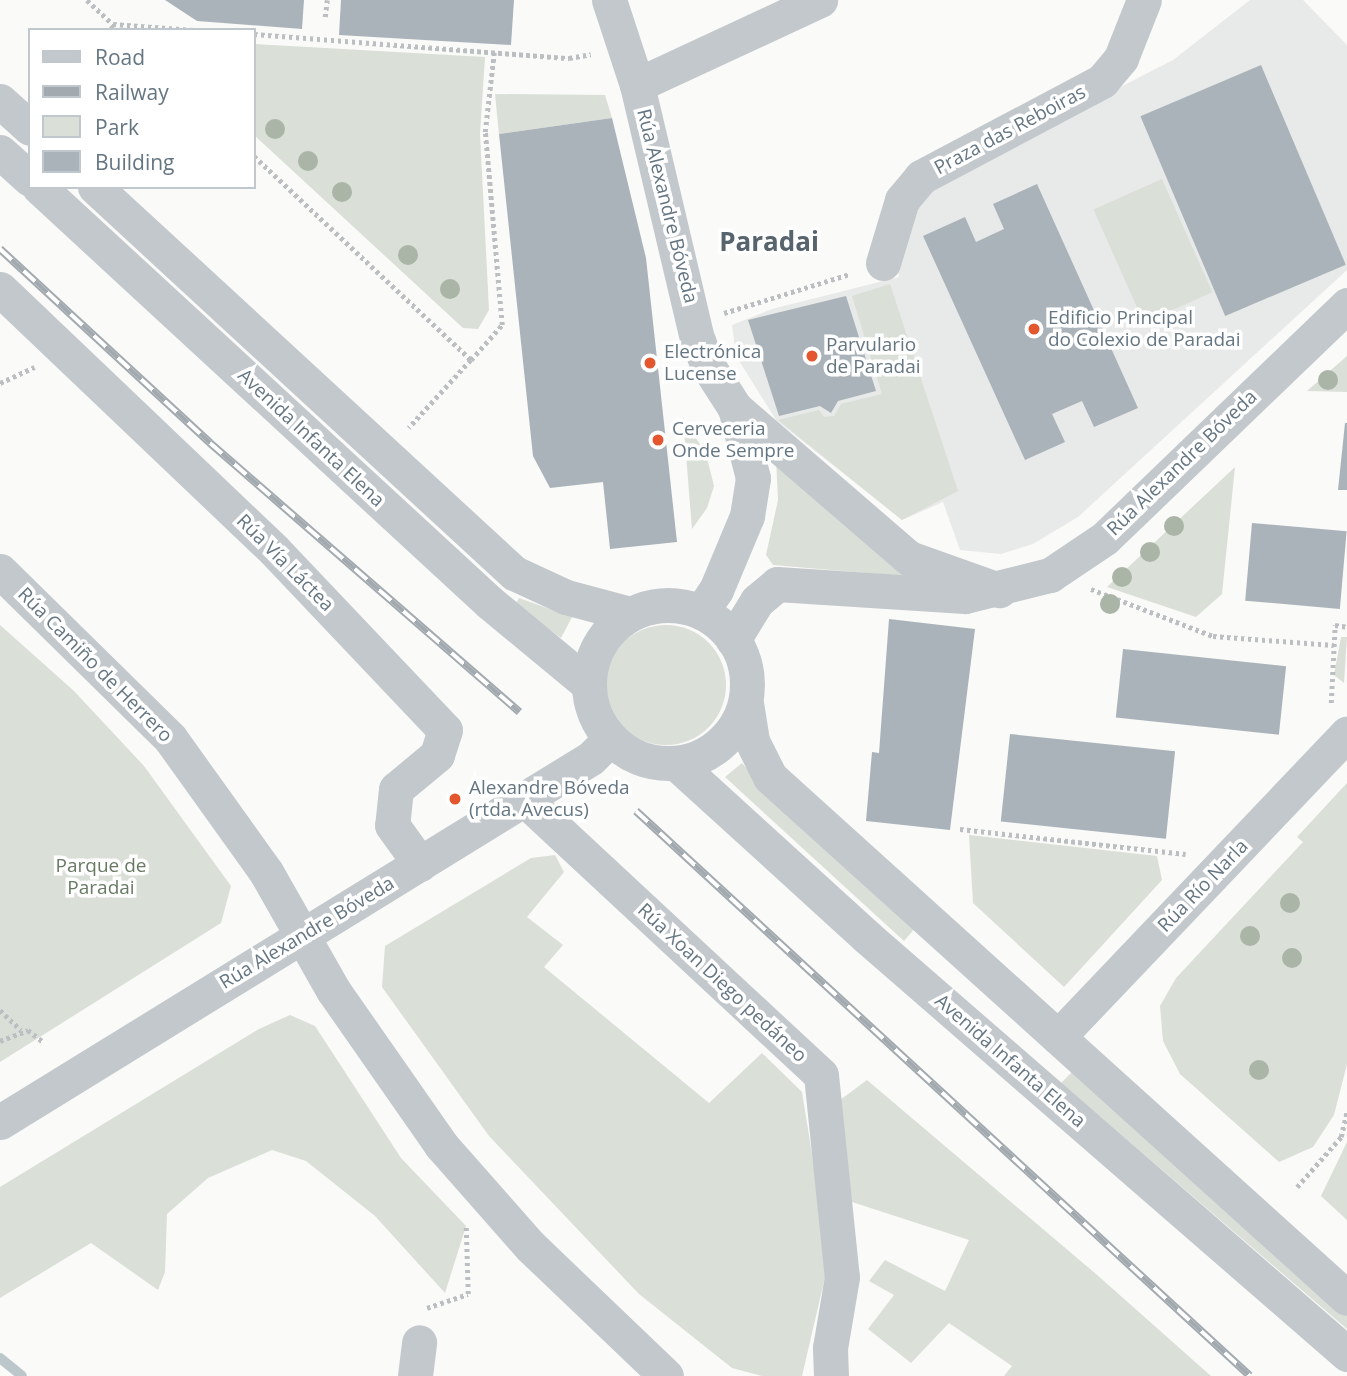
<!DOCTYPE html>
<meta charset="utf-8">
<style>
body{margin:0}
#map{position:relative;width:1347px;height:1376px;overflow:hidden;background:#fafaf8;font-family:"Open Sans",sans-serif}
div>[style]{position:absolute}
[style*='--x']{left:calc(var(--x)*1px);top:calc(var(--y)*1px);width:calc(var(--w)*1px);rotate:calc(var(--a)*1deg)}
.built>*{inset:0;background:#e8e9e9}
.green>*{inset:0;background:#dadfd7;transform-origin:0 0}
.round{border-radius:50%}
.stream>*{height:10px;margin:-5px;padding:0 5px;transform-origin:5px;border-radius:5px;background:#bbc7cb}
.building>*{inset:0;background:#aab3b9;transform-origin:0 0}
.path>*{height:4.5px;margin-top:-2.25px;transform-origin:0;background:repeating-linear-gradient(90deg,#bbbfc2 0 3.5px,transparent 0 7px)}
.minor>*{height:35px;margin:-17.5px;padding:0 17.5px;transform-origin:17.5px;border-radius:17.5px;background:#c3c8cc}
.minor>.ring{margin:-17.5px;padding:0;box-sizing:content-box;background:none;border:35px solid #c3c8cc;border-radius:50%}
.rail>*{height:8px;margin-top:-4px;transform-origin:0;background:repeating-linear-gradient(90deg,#fff 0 16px,#a2aab0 0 32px);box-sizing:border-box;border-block:2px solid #a2aab0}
.trees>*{width:20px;height:20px;margin:-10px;border-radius:50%;background:#aab4a7}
.dots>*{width:19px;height:19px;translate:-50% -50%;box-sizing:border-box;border:4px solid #fff;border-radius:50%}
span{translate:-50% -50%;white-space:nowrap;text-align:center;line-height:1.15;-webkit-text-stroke:7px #fff;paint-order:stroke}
.street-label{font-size:19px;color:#657683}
.poi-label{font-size:19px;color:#657683}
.left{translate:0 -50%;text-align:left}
.park-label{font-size:19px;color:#687a64}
.district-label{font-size:26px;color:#57646e;font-weight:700}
.legend{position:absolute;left:28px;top:28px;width:228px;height:161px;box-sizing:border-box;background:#fff;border:2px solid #c1c8cd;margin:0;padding:9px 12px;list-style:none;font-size:21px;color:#657683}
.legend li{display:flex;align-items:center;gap:14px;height:35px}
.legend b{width:35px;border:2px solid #c1c8cd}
</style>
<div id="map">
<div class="built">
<i style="clip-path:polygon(1250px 0,1303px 0,1347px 45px,1347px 270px,1078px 517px,1033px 544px,1001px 554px,960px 550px,943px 502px,902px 520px,776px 420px,736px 356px,732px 325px,772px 309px,899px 277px,894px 250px,930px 185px,1173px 60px)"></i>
</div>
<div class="green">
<i style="clip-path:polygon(254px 44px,485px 57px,480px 134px,489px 310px,478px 329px,463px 328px,254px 135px)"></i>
<i style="clip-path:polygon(495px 94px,605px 95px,612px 118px,499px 134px)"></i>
<i style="left:1162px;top:179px;width:124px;height:75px;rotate:66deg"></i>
<i style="clip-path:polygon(890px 284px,958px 491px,902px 520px,778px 420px,819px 410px,824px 417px,834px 416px,841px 404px,882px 394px,852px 296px)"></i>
<i style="clip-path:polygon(1347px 356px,1347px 392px,1307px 391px)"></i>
<i style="clip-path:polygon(683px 417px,706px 454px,714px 486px,707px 508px,692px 529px)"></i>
<i style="clip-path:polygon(776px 459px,924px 578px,773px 565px,766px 555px,778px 500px)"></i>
<i style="clip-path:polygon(1235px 467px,1222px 594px,1196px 617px,1107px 587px)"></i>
<i style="clip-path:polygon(519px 598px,572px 617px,561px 638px,515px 605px)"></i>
<i class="round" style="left:606px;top:625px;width:120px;height:120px"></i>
<i style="clip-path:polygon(0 625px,74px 691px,144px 766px,231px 886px,221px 923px,0 1062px)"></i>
<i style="clip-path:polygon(1341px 637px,1347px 637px,1344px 683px,1334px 675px)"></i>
<i style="clip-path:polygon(742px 763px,762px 787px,916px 927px,904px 941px,725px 777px)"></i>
<i style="clip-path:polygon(1347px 783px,1347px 1064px,1334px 1115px,1313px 1147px,1279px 1162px,1180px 1074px,1163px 1041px,1160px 1006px,1176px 978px,1303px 842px,1297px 837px)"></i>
<i style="clip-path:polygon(969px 835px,1157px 856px,1162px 880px,1064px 987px,973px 903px)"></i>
<i style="clip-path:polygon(555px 855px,564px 872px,527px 917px,563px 945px,544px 967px,709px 1103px,762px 1053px,802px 1092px,829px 1260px,802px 1376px,762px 1376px,732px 1368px,639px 1294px,489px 1136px,382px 987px,385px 946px,531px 858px)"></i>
<i style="clip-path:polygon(290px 1015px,315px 1026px,401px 1158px,466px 1226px,445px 1293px,375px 1216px,306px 1161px,272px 1150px,208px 1178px,167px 1214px,165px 1272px,158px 1290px,91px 1243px,0 1298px,0 1187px,259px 1029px)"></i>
<i style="clip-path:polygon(1072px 1072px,1347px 1313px,1347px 1329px,1061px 1083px)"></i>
<i style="clip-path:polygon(867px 1080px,1096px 1274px,1211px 1376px,1004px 1376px,1012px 1366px,949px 1323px,911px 1363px,868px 1329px,894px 1295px,869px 1281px,885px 1260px,945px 1291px,969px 1240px,849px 1201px,836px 1103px)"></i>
<i style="clip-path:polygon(1347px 1142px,1347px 1220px,1321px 1196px)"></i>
</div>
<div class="stream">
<i style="--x:0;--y:1358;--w:28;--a:39"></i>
</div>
<div class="building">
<i style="clip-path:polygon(165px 0,304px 0,302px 29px,197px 21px)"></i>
<i style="clip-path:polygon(341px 0,514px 0,511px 45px,339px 35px)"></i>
<i style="left:1261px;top:65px;width:217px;height:131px;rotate:67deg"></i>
<i style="clip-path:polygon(612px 118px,646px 258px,677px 542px,610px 549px,603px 482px,550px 488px,533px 456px,499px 134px)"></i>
<i style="clip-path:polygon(1037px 184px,1138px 408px,1094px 427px,1082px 401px,1052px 414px,1065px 442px,1025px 460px,923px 236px,965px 217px,976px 242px,1004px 229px,993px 204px)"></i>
<i style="clip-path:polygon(846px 296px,876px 391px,838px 401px,831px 413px,820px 406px,779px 416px,748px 320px)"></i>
<i style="clip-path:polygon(1345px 423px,1347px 423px,1347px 490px,1338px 490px)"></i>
<i style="left:1252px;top:523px;width:95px;height:78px;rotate:5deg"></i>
<i style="clip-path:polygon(889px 619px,975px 629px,950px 830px,866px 821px,872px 752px,879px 753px)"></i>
<i style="left:1123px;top:649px;width:164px;height:69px;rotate:6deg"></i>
<i style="left:1010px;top:734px;width:166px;height:88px;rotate:6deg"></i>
</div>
<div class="path">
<i style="--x:87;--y:0;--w:44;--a:43.2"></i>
<i style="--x:325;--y:17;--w:17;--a:-83"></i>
<i style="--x:111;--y:30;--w:6;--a:-72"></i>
<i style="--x:113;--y:24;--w:81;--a:4.2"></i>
<i style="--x:254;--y:34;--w:316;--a:4.4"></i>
<i style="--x:569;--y:58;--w:22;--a:-10"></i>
<i style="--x:254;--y:156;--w:298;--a:43.2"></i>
<i style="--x:471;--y:360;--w:92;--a:132.4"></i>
<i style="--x:724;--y:313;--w:132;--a:-17.2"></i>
<i style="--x:471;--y:360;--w:47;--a:-48.5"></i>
<i style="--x:502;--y:325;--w:194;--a:-95"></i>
<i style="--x:485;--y:132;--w:80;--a:-83.5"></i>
<i style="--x:0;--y:383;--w:38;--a:-25"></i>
<i style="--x:1091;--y:589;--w:131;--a:21.1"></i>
<i style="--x:1213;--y:636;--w:121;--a:4.3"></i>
<i style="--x:1331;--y:703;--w:78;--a:-87.1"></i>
<i style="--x:1335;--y:625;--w:12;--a:9"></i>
<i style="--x:960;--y:829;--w:227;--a:6.3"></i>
<i style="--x:0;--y:1010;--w:29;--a:44"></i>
<i style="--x:0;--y:1041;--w:30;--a:-21"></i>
<i style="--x:28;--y:1030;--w:18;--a:38"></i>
<i style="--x:1297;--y:1187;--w:67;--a:-48.7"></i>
<i style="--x:1341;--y:1137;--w:26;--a:-77"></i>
<i style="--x:427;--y:1308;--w:43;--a:-18.9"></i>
<i style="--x:468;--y:1294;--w:68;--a:-91.7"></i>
</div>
<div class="minor">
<i style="--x:609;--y:0;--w:89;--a:71.8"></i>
<i style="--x:637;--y:85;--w:260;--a:76.7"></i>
<i style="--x:697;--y:338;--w:30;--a:69"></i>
<i style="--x:708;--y:366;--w:50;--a:57.3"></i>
<i style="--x:735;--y:408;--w:230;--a:40.8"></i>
<i style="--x:909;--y:558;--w:96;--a:19.6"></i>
<i style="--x:637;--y:85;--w:202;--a:-24.9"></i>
<i style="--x:0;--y:101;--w:40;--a:42"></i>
<i style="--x:0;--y:152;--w:40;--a:42"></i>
<i style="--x:39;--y:187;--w:612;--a:42.68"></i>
<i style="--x:489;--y:602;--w:129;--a:39.6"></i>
<i style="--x:95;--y:187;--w:570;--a:42.65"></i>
<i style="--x:514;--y:573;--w:57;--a:24.8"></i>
<i style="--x:566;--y:597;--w:66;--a:14.9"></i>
<i style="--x:883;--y:263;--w:66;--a:-73.2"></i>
<i style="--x:902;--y:200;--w:30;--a:-50"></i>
<i style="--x:921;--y:177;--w:205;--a:-27.9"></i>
<i style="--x:1102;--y:81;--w:30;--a:-50"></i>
<i style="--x:1121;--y:58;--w:62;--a:-68.4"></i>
<i style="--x:0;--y:289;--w:378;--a:43.6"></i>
<i style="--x:274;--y:550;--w:248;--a:46.5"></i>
<i style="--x:445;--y:730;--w:26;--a:108"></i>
<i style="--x:437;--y:755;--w:53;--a:140.3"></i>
<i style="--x:396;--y:789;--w:36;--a:96"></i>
<i style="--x:392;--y:825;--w:48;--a:54.3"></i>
<i style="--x:0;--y:571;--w:238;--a:44.5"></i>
<i style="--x:170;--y:738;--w:165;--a:54.4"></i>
<i style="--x:266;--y:872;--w:136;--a:60.4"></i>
<i style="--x:333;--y:990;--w:189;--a:55.1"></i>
<i style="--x:441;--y:1145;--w:135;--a:48.6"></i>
<i style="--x:530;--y:1246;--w:188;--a:43.7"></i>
<i class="ring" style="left:589px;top:605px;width:123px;height:123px"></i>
<i style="--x:701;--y:612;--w:27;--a:-56"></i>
<i style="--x:716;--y:590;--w:80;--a:-67.3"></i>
<i style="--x:747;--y:516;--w:38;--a:-81"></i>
<i style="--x:753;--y:478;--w:72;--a:-104.4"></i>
<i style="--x:733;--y:640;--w:46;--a:-58.4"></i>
<i style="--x:757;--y:601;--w:26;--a:-40"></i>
<i style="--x:777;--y:584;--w:188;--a:3.7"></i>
<i style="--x:965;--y:596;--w:88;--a:-13.9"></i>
<i style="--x:1050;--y:575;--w:66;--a:-33.9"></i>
<i style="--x:1105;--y:538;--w:336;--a:-43.9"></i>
<i style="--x:746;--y:703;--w:38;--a:81"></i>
<i style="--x:752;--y:741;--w:40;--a:63.4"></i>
<i style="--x:770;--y:777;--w:777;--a:42.08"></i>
<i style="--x:677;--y:764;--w:257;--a:42.3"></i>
<i style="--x:867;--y:937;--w:636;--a:40.98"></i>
<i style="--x:524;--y:799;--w:405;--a:42.9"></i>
<i style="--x:821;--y:1075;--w:203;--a:84.1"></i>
<i style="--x:842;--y:1277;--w:72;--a:99.6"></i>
<i style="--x:830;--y:1348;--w:28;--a:88"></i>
<i style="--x:1058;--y:1037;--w:419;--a:-46.4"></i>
<i style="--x:0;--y:1122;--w:694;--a:-31.63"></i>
<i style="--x:591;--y:758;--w:27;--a:-45"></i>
<i style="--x:415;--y:1376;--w:34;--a:-83"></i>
</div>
<div class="rail">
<i style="--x:0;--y:249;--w:286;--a:42.7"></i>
<i style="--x:210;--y:443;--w:410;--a:41"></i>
<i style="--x:636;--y:811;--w:834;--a:42.62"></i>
</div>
<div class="trees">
<i style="left:275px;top:129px"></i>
<i style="left:308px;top:161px"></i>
<i style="left:342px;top:192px"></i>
<i style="left:408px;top:255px"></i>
<i style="left:450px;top:289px"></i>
<i style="left:1328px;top:380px"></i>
<i style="left:1174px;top:526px"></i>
<i style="left:1150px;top:552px"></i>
<i style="left:1122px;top:577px"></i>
<i style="left:1110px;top:604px"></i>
<i style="left:1290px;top:903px"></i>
<i style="left:1250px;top:936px"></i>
<i style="left:1292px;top:958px"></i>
<i style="left:1259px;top:1070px"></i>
</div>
<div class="dots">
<i style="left:1034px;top:329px;background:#e4572e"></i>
<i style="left:812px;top:356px;background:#e4572e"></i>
<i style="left:650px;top:363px;background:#e4572e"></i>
<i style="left:658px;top:440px;background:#e4572e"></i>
<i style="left:455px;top:799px;background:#e4572e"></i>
</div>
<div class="street-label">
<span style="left:1010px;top:130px;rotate:-28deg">Praza das Reboiras</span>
<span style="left:667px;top:206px;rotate:76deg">Rúa Alexandre Bóveda</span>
<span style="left:311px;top:438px;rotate:43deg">Avenida Infanta Elena</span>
<span style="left:1182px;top:463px;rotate:-44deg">Rúa Alexandre Bóveda</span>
<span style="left:285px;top:563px;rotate:45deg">Rúa Vía Láctea</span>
<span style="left:95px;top:665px;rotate:45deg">Rúa Camiño de Herrero</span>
<span style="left:1203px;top:886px;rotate:-46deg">Rúa Río Narla</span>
<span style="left:307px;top:933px;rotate:-31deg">Rúa Alexandre Bóveda</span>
<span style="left:722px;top:983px;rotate:43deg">Rúa Xoan Diego pedáneo</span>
<span style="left:1010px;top:1061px;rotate:41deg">Avenida Infanta Elena</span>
</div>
<div class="poi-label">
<span class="left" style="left:1048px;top:329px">Edificio Principal<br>do Colexio de Paradai</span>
<span class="left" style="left:826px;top:356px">Parvulario<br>de Paradai</span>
<span class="left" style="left:664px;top:363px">Electrónica<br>Lucense</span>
<span class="left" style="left:672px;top:440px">Cerveceria<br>Onde Sempre</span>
<span class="left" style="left:469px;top:799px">Alexandre Bóveda<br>(rtda. Avecus)</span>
</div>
<div class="park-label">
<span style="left:101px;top:877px">Parque de<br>Paradai</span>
</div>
<div class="district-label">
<span style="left:769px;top:242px">Paradai</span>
</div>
<ul class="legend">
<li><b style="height:9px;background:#c3c8cc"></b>Road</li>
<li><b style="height:9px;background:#a2aab0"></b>Railway</li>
<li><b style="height:19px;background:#dadfd7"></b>Park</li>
<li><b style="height:19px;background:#aab3b9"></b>Building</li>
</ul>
</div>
